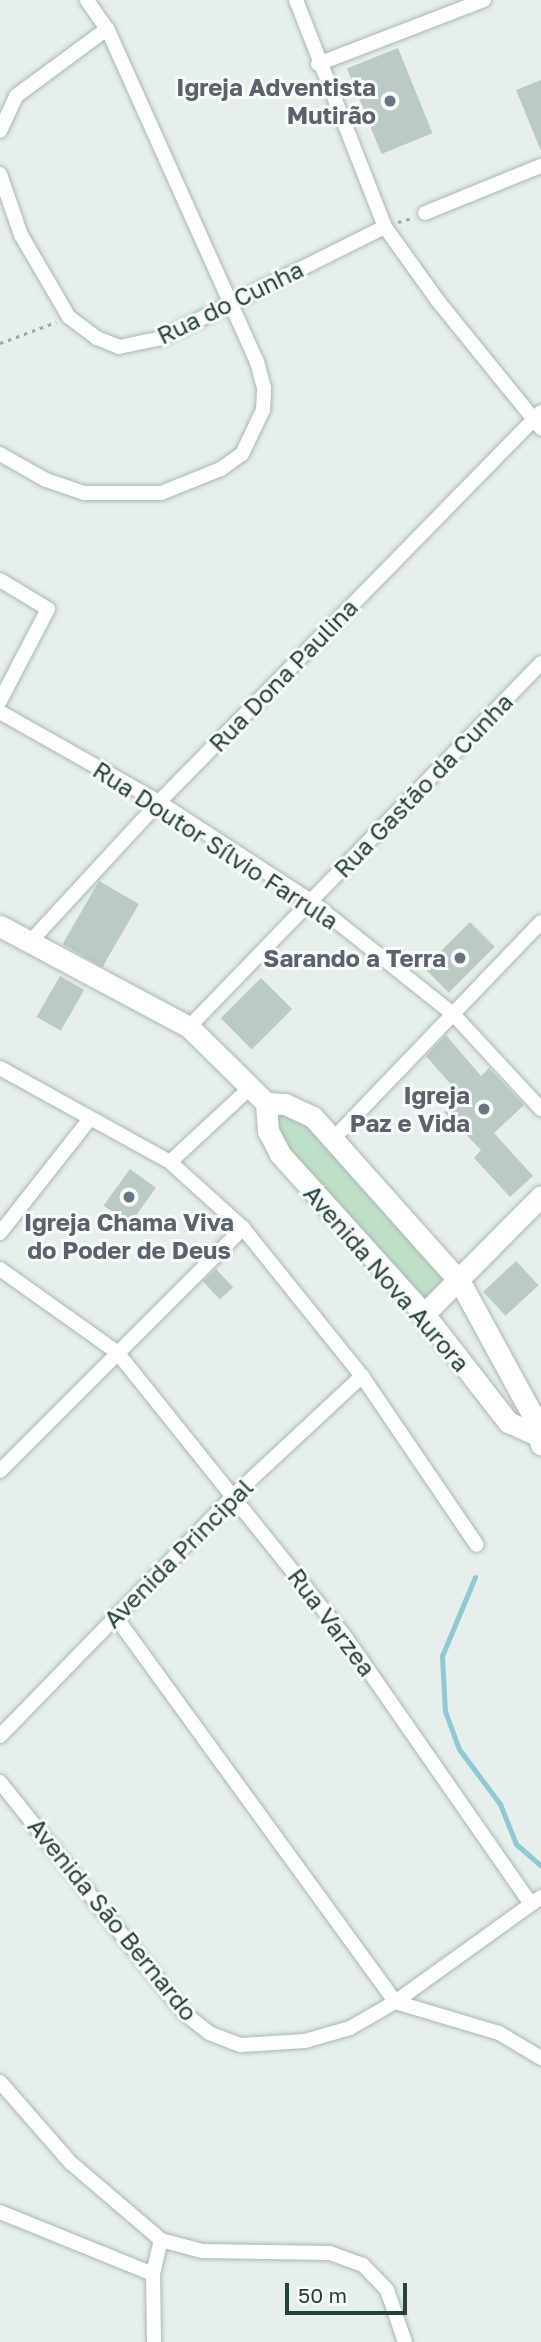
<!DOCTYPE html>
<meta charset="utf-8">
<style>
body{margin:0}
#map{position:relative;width:541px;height:2342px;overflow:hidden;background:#e6efeb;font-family:"Golos Text",sans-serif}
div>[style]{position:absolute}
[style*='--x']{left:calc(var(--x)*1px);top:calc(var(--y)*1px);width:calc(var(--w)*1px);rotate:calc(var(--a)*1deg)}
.green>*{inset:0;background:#bfe0c8}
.stream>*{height:5px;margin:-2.5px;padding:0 2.5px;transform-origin:2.5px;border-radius:2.5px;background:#8ec9d4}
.building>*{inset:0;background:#bbcac4;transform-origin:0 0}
.path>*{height:2.5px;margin-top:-1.25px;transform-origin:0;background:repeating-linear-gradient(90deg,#86b3a5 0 3.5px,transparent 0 8.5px)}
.roads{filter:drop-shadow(0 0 2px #a8b8b2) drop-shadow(0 0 2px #a8b8b2)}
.street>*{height:14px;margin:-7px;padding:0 7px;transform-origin:7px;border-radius:7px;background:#fff}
.secondary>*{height:21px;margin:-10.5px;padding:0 10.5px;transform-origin:10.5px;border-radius:10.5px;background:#fff}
.dots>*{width:19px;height:19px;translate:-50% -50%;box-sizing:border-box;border:4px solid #f7fbf9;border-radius:50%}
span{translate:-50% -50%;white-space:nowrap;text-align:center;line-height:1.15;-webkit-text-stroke:6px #f7fbf9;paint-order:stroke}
.worship-label{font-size:24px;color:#5b616d;font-weight:700}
.right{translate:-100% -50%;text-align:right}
.street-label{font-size:24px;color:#24423a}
.scale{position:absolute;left:285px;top:2283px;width:122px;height:32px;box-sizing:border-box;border:4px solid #24423a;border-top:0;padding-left:9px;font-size:21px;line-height:24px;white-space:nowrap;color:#24423a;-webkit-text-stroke:5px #f7fbf9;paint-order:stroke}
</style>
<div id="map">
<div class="green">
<i style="clip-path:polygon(266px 1103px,300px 1109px,460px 1282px,424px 1314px,291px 1166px)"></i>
</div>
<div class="stream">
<i style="--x:475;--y:1577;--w:86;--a:112.7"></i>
<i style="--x:442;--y:1656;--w:55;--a:86.9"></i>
<i style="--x:445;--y:1711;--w:40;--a:69.8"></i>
<i style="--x:459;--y:1749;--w:69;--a:53.3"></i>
<i style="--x:500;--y:1804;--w:43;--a:68.2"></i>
<i style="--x:516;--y:1844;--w:33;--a:41"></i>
</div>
<div class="building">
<i style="left:398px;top:48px;width:92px;height:55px;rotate:68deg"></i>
<i style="clip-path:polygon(541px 80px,541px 151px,516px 90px)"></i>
<i style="left:99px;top:881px;width:46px;height:73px;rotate:30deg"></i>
<i style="left:470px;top:922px;width:35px;height:65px;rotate:45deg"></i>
<i style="left:60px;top:976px;width:28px;height:47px;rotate:30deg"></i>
<i style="left:261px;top:978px;width:44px;height:57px;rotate:45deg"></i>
<i style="clip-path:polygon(446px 1035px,481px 1076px,489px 1068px,524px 1105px,494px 1133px,533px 1176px,510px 1197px,474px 1158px,481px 1150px,444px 1112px,461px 1096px,426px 1056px)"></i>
<i style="left:130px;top:1169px;width:32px;height:45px;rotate:36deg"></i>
<i style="left:516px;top:1261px;width:33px;height:45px;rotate:47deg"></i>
<i style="left:216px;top:1269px;width:25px;height:18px;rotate:47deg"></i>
</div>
<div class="path">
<i style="--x:398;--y:222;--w:15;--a:-16"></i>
<i style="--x:0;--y:343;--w:60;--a:-20.6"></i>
</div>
<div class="roads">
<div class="street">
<i style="--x:296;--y:0;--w:244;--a:68.6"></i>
<i style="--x:385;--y:227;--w:91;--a:54.4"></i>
<i style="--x:438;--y:301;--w:164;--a:51"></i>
<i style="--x:318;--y:64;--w:178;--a:-21.1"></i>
<i style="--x:0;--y:131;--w:38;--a:-65"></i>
<i style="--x:16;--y:96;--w:113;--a:-36.4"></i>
<i style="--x:0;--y:174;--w:65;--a:71"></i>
<i style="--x:21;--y:235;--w:95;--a:59.7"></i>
<i style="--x:69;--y:317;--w:35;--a:37"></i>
<i style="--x:97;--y:338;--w:24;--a:22"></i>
<i style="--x:119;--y:347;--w:44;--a:-11.8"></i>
<i style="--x:162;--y:338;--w:249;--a:-26.5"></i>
<i style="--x:425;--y:213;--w:125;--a:-22.1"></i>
<i style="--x:0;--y:454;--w:53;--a:29.5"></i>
<i style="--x:46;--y:480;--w:40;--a:18.9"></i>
<i style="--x:84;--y:493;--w:77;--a:0"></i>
<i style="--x:161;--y:493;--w:65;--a:-21.8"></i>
<i style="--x:221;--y:469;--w:26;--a:-36"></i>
<i style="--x:242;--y:454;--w:49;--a:-64.5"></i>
<i style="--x:263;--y:410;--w:22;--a:-87"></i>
<i style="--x:264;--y:388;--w:27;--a:-105"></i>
<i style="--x:257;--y:362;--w:365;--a:-114.2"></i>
<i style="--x:107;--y:29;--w:35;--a:-125"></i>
<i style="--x:0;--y:580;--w:56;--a:31.1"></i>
<i style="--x:48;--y:609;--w:104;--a:117.6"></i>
<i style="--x:0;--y:712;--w:183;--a:29.5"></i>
<i style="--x:159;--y:802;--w:181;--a:33.1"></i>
<i style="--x:311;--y:901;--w:180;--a:38.5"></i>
<i style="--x:452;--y:1013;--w:131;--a:47.2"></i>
<i style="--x:30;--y:942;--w:190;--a:-47.3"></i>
<i style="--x:159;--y:802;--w:546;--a:-45.59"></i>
<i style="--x:189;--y:1027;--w:506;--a:-45.96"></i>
<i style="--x:0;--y:1068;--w:194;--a:28.9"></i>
<i style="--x:170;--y:1162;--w:98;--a:42.1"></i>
<i style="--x:243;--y:1228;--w:190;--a:51.2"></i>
<i style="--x:362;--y:1376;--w:204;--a:55.8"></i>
<i style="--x:334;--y:1138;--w:299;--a:-46.2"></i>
<i style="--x:170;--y:1162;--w:109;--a:-42.8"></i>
<i style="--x:0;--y:1233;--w:144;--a:-51.8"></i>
<i style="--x:0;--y:1269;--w:143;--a:35.4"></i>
<i style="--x:117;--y:1352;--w:366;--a:51.3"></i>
<i style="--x:346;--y:1638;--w:324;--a:55.2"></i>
<i style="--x:0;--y:1471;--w:344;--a:-45"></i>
<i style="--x:115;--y:1616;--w:477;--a:54"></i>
<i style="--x:395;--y:2002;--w:109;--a:16.6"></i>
<i style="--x:499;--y:2033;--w:49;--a:30.8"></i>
<i style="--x:0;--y:1736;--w:336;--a:-45.8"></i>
<i style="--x:234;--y:1495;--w:175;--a:-42.9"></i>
<i style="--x:0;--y:1782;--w:297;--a:51.4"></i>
<i style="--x:185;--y:2014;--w:31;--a:38"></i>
<i style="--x:209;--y:2033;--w:34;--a:21"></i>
<i style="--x:241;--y:2045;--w:64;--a:-3.6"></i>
<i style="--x:305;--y:2041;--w:47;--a:-16.1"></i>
<i style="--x:350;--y:2028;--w:52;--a:-30"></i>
<i style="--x:395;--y:2002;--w:180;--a:-35.7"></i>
<i style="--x:0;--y:2082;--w:108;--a:48.8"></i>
<i style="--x:71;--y:2163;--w:118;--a:40.5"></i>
<i style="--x:161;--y:2240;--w:42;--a:15"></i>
<i style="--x:202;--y:2251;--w:128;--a:0.9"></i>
<i style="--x:330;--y:2253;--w:35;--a:20"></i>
<i style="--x:363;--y:2265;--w:35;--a:46"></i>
<i style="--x:387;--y:2290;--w:55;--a:70.9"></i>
<i style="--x:0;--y:2212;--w:165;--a:22.1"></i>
<i style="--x:154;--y:2342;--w:68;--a:-90.8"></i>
<i style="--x:153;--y:2274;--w:35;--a:-77"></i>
</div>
<div class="secondary">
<i style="--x:0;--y:926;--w:214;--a:28.1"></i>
<i style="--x:189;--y:1027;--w:108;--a:44.6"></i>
<i style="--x:266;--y:1103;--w:19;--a:3"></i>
<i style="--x:285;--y:1104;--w:31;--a:25"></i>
<i style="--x:313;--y:1117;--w:221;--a:48.3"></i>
<i style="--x:460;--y:1282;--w:148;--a:61.4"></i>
<i style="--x:531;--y:1412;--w:34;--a:73"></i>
<i style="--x:266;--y:1103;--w:28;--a:86"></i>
<i style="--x:268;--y:1131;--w:26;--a:62"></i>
<i style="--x:280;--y:1154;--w:215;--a:48"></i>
<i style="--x:424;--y:1314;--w:137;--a:52.1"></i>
<i style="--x:508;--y:1422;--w:30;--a:24"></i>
<i style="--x:424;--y:1314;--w:166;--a:-45.2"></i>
</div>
</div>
<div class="dots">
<i style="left:390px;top:101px;background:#6b7280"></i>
<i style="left:460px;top:958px;background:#6b7280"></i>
<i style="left:484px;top:1109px;background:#6b7280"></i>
<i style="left:129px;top:1197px;background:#6b7280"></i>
</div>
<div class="worship-label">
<span class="right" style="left:376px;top:101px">Igreja Adventista<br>Mutirão</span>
<span class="right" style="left:446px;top:958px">Sarando a Terra</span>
<span class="right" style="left:470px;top:1109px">Igreja<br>Paz e Vida</span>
<span style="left:129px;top:1236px">Igreja Chama Viva<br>do Poder de Deus</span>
</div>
<div class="street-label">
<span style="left:230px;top:302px;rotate:-26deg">Rua do Cunha</span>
<span style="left:283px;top:675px;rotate:-46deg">Rua Dona Paulina</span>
<span style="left:423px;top:785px;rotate:-46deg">Rua Gastão da Cunha</span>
<span style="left:216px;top:845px;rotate:33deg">Rua Doutor Sílvio Farrula</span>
<span style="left:387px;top:1278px;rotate:49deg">Avenida Nova Aurora</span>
<span style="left:178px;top:1553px;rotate:-45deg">Avenida Principal</span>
<span style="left:332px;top:1622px;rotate:53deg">Rua Varzea</span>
<span style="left:113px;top:1919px;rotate:51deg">Avenida São Bernardo</span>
</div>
<div class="scale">50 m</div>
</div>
